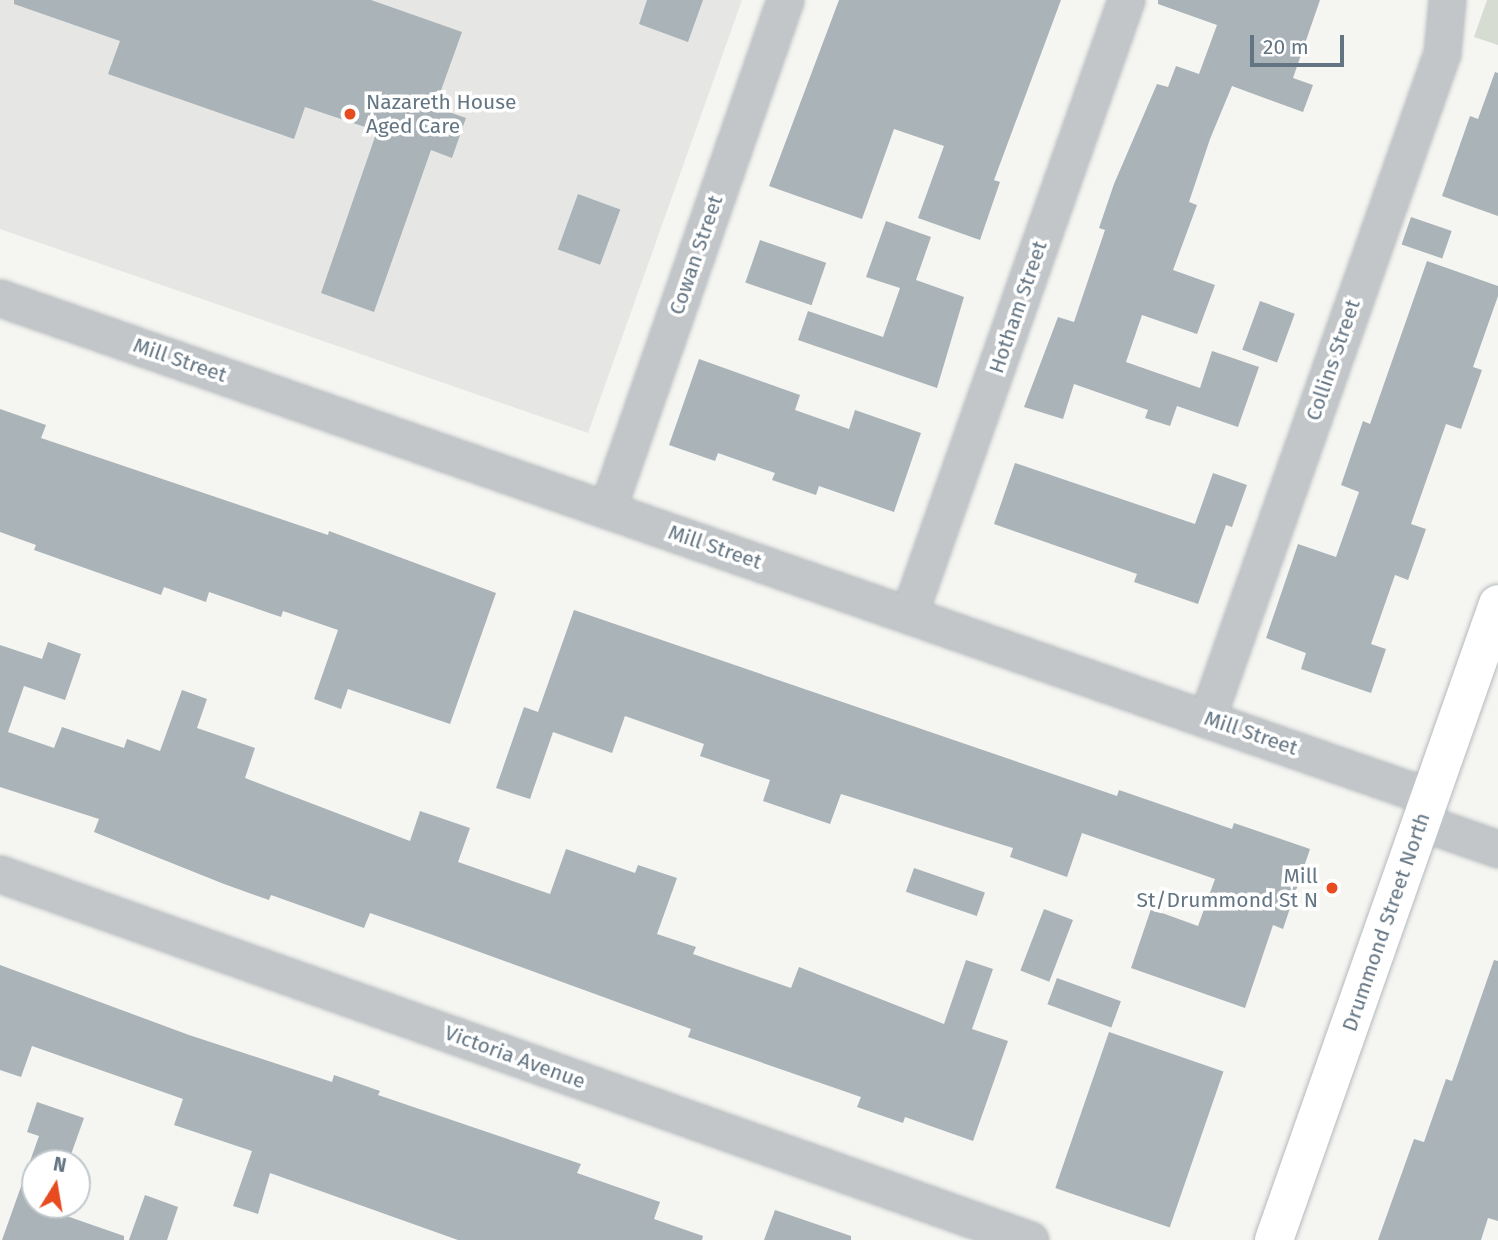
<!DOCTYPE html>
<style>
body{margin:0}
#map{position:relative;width:1498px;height:1240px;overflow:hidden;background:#f5f5f1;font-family:"Fira Sans",sans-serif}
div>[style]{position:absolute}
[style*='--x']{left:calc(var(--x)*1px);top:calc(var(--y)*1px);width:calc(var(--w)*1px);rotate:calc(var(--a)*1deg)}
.built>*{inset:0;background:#e6e7e5}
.green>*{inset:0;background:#d6dcd2}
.building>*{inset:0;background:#aab3b8;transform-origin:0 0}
.roads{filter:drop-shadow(0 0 2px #b4babe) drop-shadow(0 0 2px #b4babe)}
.minor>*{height:35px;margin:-17.5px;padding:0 17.5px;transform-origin:17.5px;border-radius:17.5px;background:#c2c6c9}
.secondary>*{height:38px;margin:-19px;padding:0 19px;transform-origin:19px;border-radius:19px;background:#fff}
.dots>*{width:19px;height:19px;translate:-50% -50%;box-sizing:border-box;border:4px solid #fff;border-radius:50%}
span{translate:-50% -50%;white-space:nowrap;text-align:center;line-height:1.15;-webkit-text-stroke:7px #fff;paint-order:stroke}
.poi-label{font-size:21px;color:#637583}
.left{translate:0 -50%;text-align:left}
.right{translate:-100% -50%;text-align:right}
.street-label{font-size:21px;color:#637583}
.north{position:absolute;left:21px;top:1149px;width:70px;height:70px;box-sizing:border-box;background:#fff;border:2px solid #c1c8cd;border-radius:50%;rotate:11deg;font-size:19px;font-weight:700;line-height:28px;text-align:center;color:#637583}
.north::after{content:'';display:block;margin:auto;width:24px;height:32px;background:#e64c20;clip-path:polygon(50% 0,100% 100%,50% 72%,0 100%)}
.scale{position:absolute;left:1250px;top:35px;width:94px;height:32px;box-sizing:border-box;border:4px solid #637583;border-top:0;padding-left:9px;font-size:21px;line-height:24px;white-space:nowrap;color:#637583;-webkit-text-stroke:5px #fff;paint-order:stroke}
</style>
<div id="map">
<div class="built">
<i style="clip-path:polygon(0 0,742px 0,588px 433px,0 229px)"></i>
</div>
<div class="green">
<i style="clip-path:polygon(1487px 0,1498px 0,1498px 45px,1474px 37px)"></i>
</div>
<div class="building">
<i style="clip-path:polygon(14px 0,371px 0,462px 32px,435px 107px,466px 118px,452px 158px,431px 150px,374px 312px,321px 293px,377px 131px,305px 107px,294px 139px,108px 74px,120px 41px,14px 4px)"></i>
<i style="clip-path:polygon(647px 0,703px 0,688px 42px,639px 24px)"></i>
<i style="clip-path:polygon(839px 0,1061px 0,994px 180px,1000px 182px,980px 240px,918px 218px,944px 146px,894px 129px,862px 219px,769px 186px)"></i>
<i style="clip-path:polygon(1158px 0,1320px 0,1293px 78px,1313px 85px,1303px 112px,1232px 86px,1210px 139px,1189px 202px,1197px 205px,1173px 270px,1215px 285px,1197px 334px,1142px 315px,1126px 362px,1200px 388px,1212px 351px,1259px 367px,1238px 427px,1177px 406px,1170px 426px,1145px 418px,1148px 410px,1074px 384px,1063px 419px,1024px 407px,1058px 317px,1074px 322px,1105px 230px,1099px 228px,1114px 184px,1157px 84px,1168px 87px,1176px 66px,1199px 74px,1217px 25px,1158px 4px)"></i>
<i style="clip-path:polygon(1495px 72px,1498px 73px,1498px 216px,1442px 196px,1470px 116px,1478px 119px)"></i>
<i style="left:578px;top:194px;width:45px;height:59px;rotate:20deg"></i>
<i style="left:1411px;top:217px;width:43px;height:29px;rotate:19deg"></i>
<i style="clip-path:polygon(886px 221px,931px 237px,916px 280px,964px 297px,937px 388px,798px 340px,808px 311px,883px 337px,900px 288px,866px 277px)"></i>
<i style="left:760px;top:240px;width:70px;height:45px;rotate:19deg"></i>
<i style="clip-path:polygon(1427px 261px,1498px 286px,1498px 296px,1473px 367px,1482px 370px,1461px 429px,1446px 424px,1411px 524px,1426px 529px,1408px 580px,1395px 575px,1371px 644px,1386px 649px,1371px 693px,1301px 669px,1306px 653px,1266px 638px,1298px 544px,1336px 557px,1359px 492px,1341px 485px,1363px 421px,1370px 424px)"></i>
<i style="left:1260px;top:301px;width:37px;height:52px;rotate:20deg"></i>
<i style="clip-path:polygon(699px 359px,800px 395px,795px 410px,849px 429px,855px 410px,921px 433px,894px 512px,819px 486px,816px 495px,772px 480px,775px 473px,718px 453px,715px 461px,669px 445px)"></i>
<i style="clip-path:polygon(0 409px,46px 425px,41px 438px,328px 535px,329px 531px,496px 593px,450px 724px,348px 689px,341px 709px,314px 699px,338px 630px,283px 611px,281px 617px,209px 592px,206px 602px,164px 587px,161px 595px,34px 550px,36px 545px,0 532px)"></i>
<i style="clip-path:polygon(1015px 463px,1195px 524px,1213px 473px,1247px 485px,1232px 527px,1226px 525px,1198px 604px,1134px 582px,1137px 574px,994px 524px)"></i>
<i style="clip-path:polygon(574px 610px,1117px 796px,1119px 790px,1232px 829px,1234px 823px,1310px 849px,1283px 929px,1273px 925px,1245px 1008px,1131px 968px,1151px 909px,1198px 926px,1215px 879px,1082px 833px,1067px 877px,1010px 857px,1013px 848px,841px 794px,830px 824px,763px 801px,770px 780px,700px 756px,704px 744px,625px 716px,612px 753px,553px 732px,530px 799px,496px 788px,524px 707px,538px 712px)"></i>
<i style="clip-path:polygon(48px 642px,81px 654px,65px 700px,24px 686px,8px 732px,54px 748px,62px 727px,124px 748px,127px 739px,160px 751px,182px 690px,207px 699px,197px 728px,255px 748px,245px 778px,410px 841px,420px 811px,470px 828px,458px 862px,550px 894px,566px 849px,635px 873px,638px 865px,677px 878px,657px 934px,696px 947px,693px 954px,791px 988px,799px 967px,944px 1024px,966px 960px,993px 969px,972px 1029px,1008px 1041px,973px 1141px,905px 1117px,903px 1123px,857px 1107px,861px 1097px,688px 1037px,691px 1029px,433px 935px,370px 913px,364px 928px,271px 895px,269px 900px,224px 884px,94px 832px,99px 819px,0 787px,0 645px,42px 659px)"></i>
<i style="left:914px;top:868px;width:75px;height:25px;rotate:19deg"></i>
<i style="left:1044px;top:909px;width:31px;height:66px;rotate:21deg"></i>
<i style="clip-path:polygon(1494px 960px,1498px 961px,1498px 1221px,1488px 1218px,1481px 1240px,1378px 1240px,1414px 1139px,1424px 1142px,1446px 1079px,1452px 1081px)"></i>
<i style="clip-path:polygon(0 965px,189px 1035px,332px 1082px,334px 1075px,380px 1091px,378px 1095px,581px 1164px,577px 1173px,660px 1202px,654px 1219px,703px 1236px,702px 1240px,458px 1240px,270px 1173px,258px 1214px,233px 1206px,252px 1151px,174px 1125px,183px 1099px,32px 1046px,21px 1077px,0 1070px)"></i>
<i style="left:1057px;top:978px;width:68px;height:28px;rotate:20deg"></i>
<i style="left:1109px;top:1032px;width:121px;height:165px;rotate:19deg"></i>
<i style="clip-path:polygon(37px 1102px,84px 1118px,68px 1163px,35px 1163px,35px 1205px,124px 1236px,124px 1240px,2px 1240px,39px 1136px,27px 1132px)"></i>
<i style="clip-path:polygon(145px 1195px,178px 1207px,167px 1240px,129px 1240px)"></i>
<i style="clip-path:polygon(775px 1210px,851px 1236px,851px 1240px,764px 1240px)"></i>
</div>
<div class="roads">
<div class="minor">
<i style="--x:0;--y:298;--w:1515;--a:19.24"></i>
<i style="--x:607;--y:510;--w:540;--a:-70.76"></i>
<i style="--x:909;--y:614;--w:651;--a:-70.54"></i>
<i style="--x:1207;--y:718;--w:705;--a:-70.54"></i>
<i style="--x:1442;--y:53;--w:53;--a:-84.6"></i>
<i style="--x:1421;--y:822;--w:82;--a:19.3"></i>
<i style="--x:0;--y:874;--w:1093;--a:19.56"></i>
</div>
<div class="secondary">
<i style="--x:1274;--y:1240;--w:674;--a:-70.6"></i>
</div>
</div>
<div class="dots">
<i style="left:350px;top:114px;background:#e64c20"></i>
<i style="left:1332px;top:888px;background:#e64c20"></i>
</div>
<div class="poi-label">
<span class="left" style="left:366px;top:114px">Nazareth House<br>Aged Care</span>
<span class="right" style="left:1318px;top:888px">Mill<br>St/Drummond St N</span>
</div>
<div class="street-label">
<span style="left:696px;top:255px;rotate:-71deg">Cowan Street</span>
<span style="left:1018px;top:307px;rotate:-71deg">Hotham Street</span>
<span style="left:180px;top:360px;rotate:19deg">Mill Street</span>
<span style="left:1333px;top:360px;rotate:-71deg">Collins Street</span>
<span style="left:715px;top:547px;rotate:19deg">Mill Street</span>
<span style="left:1251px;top:733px;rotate:19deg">Mill Street</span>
<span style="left:1386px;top:922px;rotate:-71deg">Drummond Street North</span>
<span style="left:515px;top:1057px;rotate:20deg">Victoria Avenue</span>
</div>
<div class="north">N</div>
<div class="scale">20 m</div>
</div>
